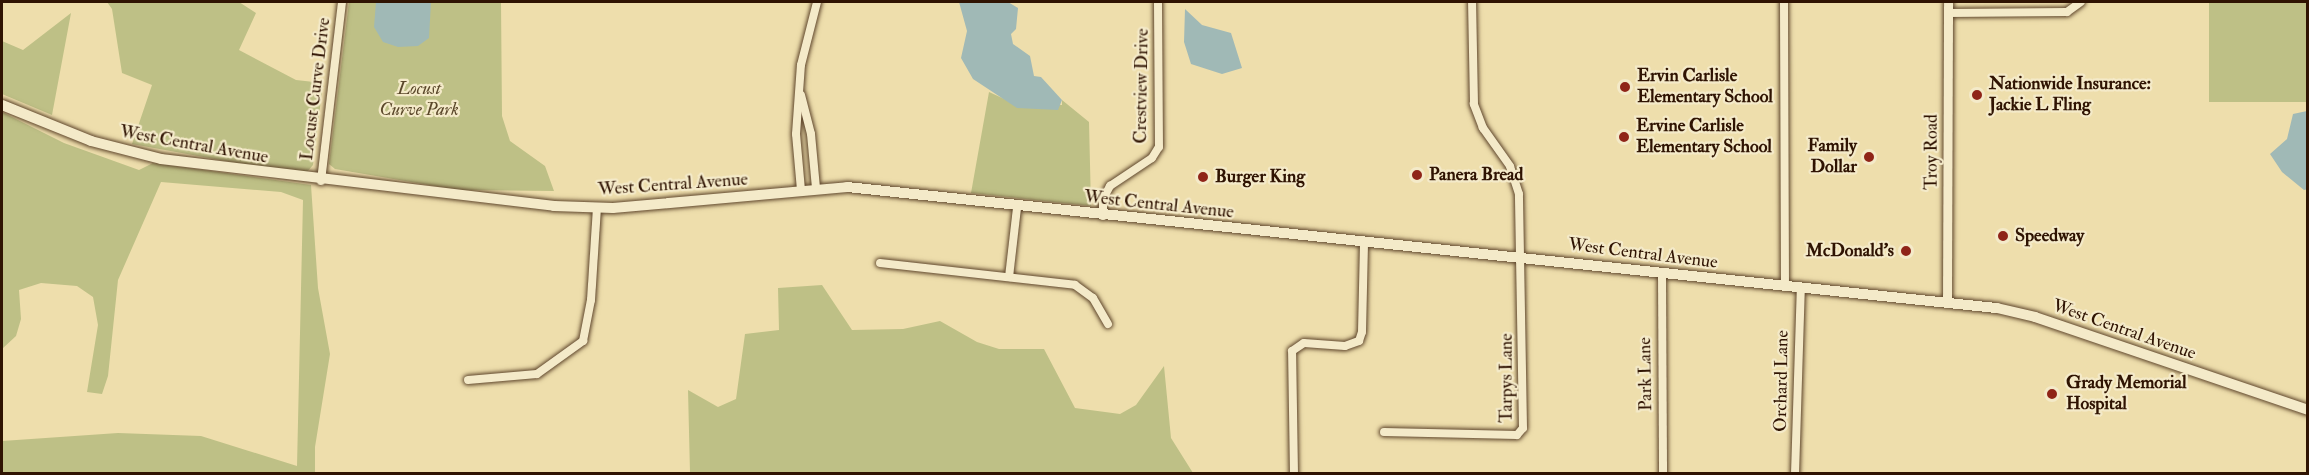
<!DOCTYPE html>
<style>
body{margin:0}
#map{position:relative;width:2309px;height:475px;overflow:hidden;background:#eedeac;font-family:"IM FELL Double Pica",serif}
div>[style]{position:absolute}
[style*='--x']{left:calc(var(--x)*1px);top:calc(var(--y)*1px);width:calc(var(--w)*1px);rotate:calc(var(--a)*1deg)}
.green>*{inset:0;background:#bec086;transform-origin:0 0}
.water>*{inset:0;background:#a0b9b6}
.roads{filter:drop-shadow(0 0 2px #5f462c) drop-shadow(0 0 2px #5f462c)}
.minor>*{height:8px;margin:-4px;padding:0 4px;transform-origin:4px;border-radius:4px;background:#f4eac9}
.tertiary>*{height:9px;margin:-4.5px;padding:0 4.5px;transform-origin:4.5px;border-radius:4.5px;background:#f4eac9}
.secondary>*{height:10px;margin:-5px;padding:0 5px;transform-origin:5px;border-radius:5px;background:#f4eac9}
.dots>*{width:16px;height:16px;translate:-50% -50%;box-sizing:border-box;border:3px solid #f4eac9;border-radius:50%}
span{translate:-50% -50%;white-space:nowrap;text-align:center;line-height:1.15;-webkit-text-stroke:4.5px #f4eac9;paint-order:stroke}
.poi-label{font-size:18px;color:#2f1302;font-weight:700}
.left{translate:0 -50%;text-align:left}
.right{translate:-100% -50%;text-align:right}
.street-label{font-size:18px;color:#2f1302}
.park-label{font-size:18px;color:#5a472a;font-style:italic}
.frame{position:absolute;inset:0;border:3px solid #2f1302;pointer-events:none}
</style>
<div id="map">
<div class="green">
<i style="clip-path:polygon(107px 2px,239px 2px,256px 13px,239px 50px,296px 80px,323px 83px,313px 165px,307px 172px,292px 173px,132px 144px,152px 85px,122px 73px,112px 9px)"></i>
<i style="clip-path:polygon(349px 2px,501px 2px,502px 116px,510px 141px,545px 166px,554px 191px,458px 190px,335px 169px,329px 164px)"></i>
<i style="left:2209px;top:2px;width:98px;height:100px"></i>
<i style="clip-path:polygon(71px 13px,52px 115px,2px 94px,2px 41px,23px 50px)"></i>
<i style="clip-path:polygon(989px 92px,1011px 102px,1062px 105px,1062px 100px,1089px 122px,1091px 206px,971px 193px)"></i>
<i style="clip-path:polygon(2px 112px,64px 143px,139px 170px,153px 163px,311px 185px,318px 288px,330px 354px,315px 447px,315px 473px,2px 473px,2px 441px,118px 433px,201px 436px,297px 466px,303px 200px,281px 192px,161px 182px,118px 280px,108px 376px,102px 394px,87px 392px,98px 325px,93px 297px,77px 286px,41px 283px,19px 290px,21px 319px,16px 336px,2px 349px)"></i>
<i style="clip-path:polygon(822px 285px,852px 330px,903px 329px,940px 321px,977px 342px,999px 349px,1044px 349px,1075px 408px,1120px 414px,1136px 405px,1164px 366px,1171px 438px,1193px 473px,690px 473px,688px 390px,718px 407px,736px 399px,745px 334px,779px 330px,778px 288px)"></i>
</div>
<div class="water">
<i style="clip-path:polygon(376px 2px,431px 2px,429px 38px,418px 46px,398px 47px,383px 42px,374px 27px)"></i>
<i style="clip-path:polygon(959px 2px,1008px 2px,1018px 8px,1016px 29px,1011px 34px,1013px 44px,1030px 56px,1034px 76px,1041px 77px,1062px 100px,1058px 110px,1017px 108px,973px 79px,961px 58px,967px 31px)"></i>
<i style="clip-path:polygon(1185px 9px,1202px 25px,1231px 33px,1242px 68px,1222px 74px,1191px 64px,1184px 42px)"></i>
<i style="clip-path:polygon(2307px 111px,2308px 189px,2304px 190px,2282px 172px,2270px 154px,2287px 139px,2293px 114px)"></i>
</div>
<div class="roads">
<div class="minor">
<i style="--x:1784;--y:2;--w:284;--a:89.8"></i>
<i style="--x:1948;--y:13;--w:119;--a:-0.5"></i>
<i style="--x:2067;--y:12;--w:17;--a:-36"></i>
<i style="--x:801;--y:95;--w:40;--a:75.6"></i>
<i style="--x:811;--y:134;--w:54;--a:84.7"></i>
<i style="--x:321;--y:181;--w:180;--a:-83.3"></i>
<i style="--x:801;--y:190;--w:56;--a:-95.1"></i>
<i style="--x:796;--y:134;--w:69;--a:-85.9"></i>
<i style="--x:801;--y:65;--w:65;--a:-75.7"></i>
<i style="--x:1103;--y:216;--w:17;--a:-90"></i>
<i style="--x:1103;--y:199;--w:15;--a:-62"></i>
<i style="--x:1110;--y:186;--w:50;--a:-33.7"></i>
<i style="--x:1152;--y:158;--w:13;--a:-58"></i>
<i style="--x:1159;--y:147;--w:145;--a:-90.4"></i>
<i style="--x:880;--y:263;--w:196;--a:6.4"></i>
<i style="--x:1075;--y:285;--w:22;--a:36"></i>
<i style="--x:1093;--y:298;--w:30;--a:60"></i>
<i style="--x:1662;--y:274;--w:200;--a:89.7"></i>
<i style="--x:1009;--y:277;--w:69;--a:-83.4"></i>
<i style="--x:468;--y:380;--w:69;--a:-5"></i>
<i style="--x:537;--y:374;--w:57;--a:-35.7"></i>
<i style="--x:583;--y:341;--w:42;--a:-79"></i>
<i style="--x:591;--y:300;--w:92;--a:-86.3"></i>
<i style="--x:1384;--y:432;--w:133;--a:1.3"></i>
<i style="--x:1517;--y:435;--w:9;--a:-49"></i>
<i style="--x:1523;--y:428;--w:234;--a:-91"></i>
<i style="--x:1519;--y:194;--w:29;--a:-108"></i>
<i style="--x:1510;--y:166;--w:47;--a:-125.4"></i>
<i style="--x:1483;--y:128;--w:26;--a:-111"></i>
<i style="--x:1474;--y:104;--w:102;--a:-91.1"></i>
<i style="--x:1294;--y:474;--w:123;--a:-90.9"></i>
<i style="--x:1292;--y:351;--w:14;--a:-34"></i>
<i style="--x:1304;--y:343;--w:41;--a:4.2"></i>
<i style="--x:1345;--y:346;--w:15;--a:-20"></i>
<i style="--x:1359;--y:341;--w:9;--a:-72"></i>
<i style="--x:1362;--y:332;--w:89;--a:-88.7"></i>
<i style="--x:1795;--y:474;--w:186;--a:-88.2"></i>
</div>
<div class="tertiary">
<i style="--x:1947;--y:302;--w:300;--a:-89.8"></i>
</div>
<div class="secondary">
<i style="--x:2;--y:105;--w:96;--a:22"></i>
<i style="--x:91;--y:141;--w:72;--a:14.4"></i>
<i style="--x:161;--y:159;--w:396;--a:6.8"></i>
<i style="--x:554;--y:206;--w:59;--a:1.9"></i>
<i style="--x:613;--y:208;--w:235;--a:-5.1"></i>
<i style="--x:847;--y:187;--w:1156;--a:6.01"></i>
<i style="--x:1997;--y:308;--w:39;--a:13"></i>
<i style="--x:2035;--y:317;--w:288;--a:18.8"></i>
</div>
</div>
<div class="dots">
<i style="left:1625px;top:87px;background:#8f2418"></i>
<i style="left:1977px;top:95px;background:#8f2418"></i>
<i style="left:1624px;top:137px;background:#8f2418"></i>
<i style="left:1869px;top:157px;background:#8f2418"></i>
<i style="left:1417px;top:175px;background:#8f2418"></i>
<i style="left:1203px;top:177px;background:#8f2418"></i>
<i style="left:2003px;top:236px;background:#8f2418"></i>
<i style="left:1906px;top:251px;background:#8f2418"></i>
<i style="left:2052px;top:394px;background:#8f2418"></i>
</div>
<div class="poi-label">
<span class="left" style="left:1637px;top:87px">Ervin Carlisle<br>Elementary School</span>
<span class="left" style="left:1989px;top:95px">Nationwide Insurance:<br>Jackie L Fling</span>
<span class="left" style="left:1636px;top:137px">Ervine Carlisle<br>Elementary School</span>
<span class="right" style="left:1857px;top:157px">Family<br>Dollar</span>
<span class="left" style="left:1429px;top:175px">Panera Bread</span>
<span class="left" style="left:1215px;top:177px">Burger King</span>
<span class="left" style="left:2015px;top:236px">Speedway</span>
<span class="right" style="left:1894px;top:251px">McDonald's</span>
<span class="left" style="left:2066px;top:394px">Grady Memorial<br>Hospital</span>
</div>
<div class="street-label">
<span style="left:1142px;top:86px;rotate:-89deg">Crestview Drive</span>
<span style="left:316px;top:89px;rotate:-83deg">Locust Curve Drive</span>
<span style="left:194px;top:145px;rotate:10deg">West Central Avenue</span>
<span style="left:1932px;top:152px;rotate:-90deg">Troy Road</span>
<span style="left:673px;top:185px;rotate:-4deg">West Central Avenue</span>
<span style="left:1159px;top:205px;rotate:6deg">West Central Avenue</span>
<span style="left:1643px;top:254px;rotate:7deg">West Central Avenue</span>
<span style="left:2124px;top:330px;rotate:19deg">West Central Avenue</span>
<span style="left:1646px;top:374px;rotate:-91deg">Park Lane</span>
<span style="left:1507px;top:378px;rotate:-90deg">Tarpys Lane</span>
<span style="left:1782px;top:381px;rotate:-89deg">Orchard Lane</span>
</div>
<div class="park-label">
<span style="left:419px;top:100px">Locust<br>Curve Park</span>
</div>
<div class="frame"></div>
</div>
